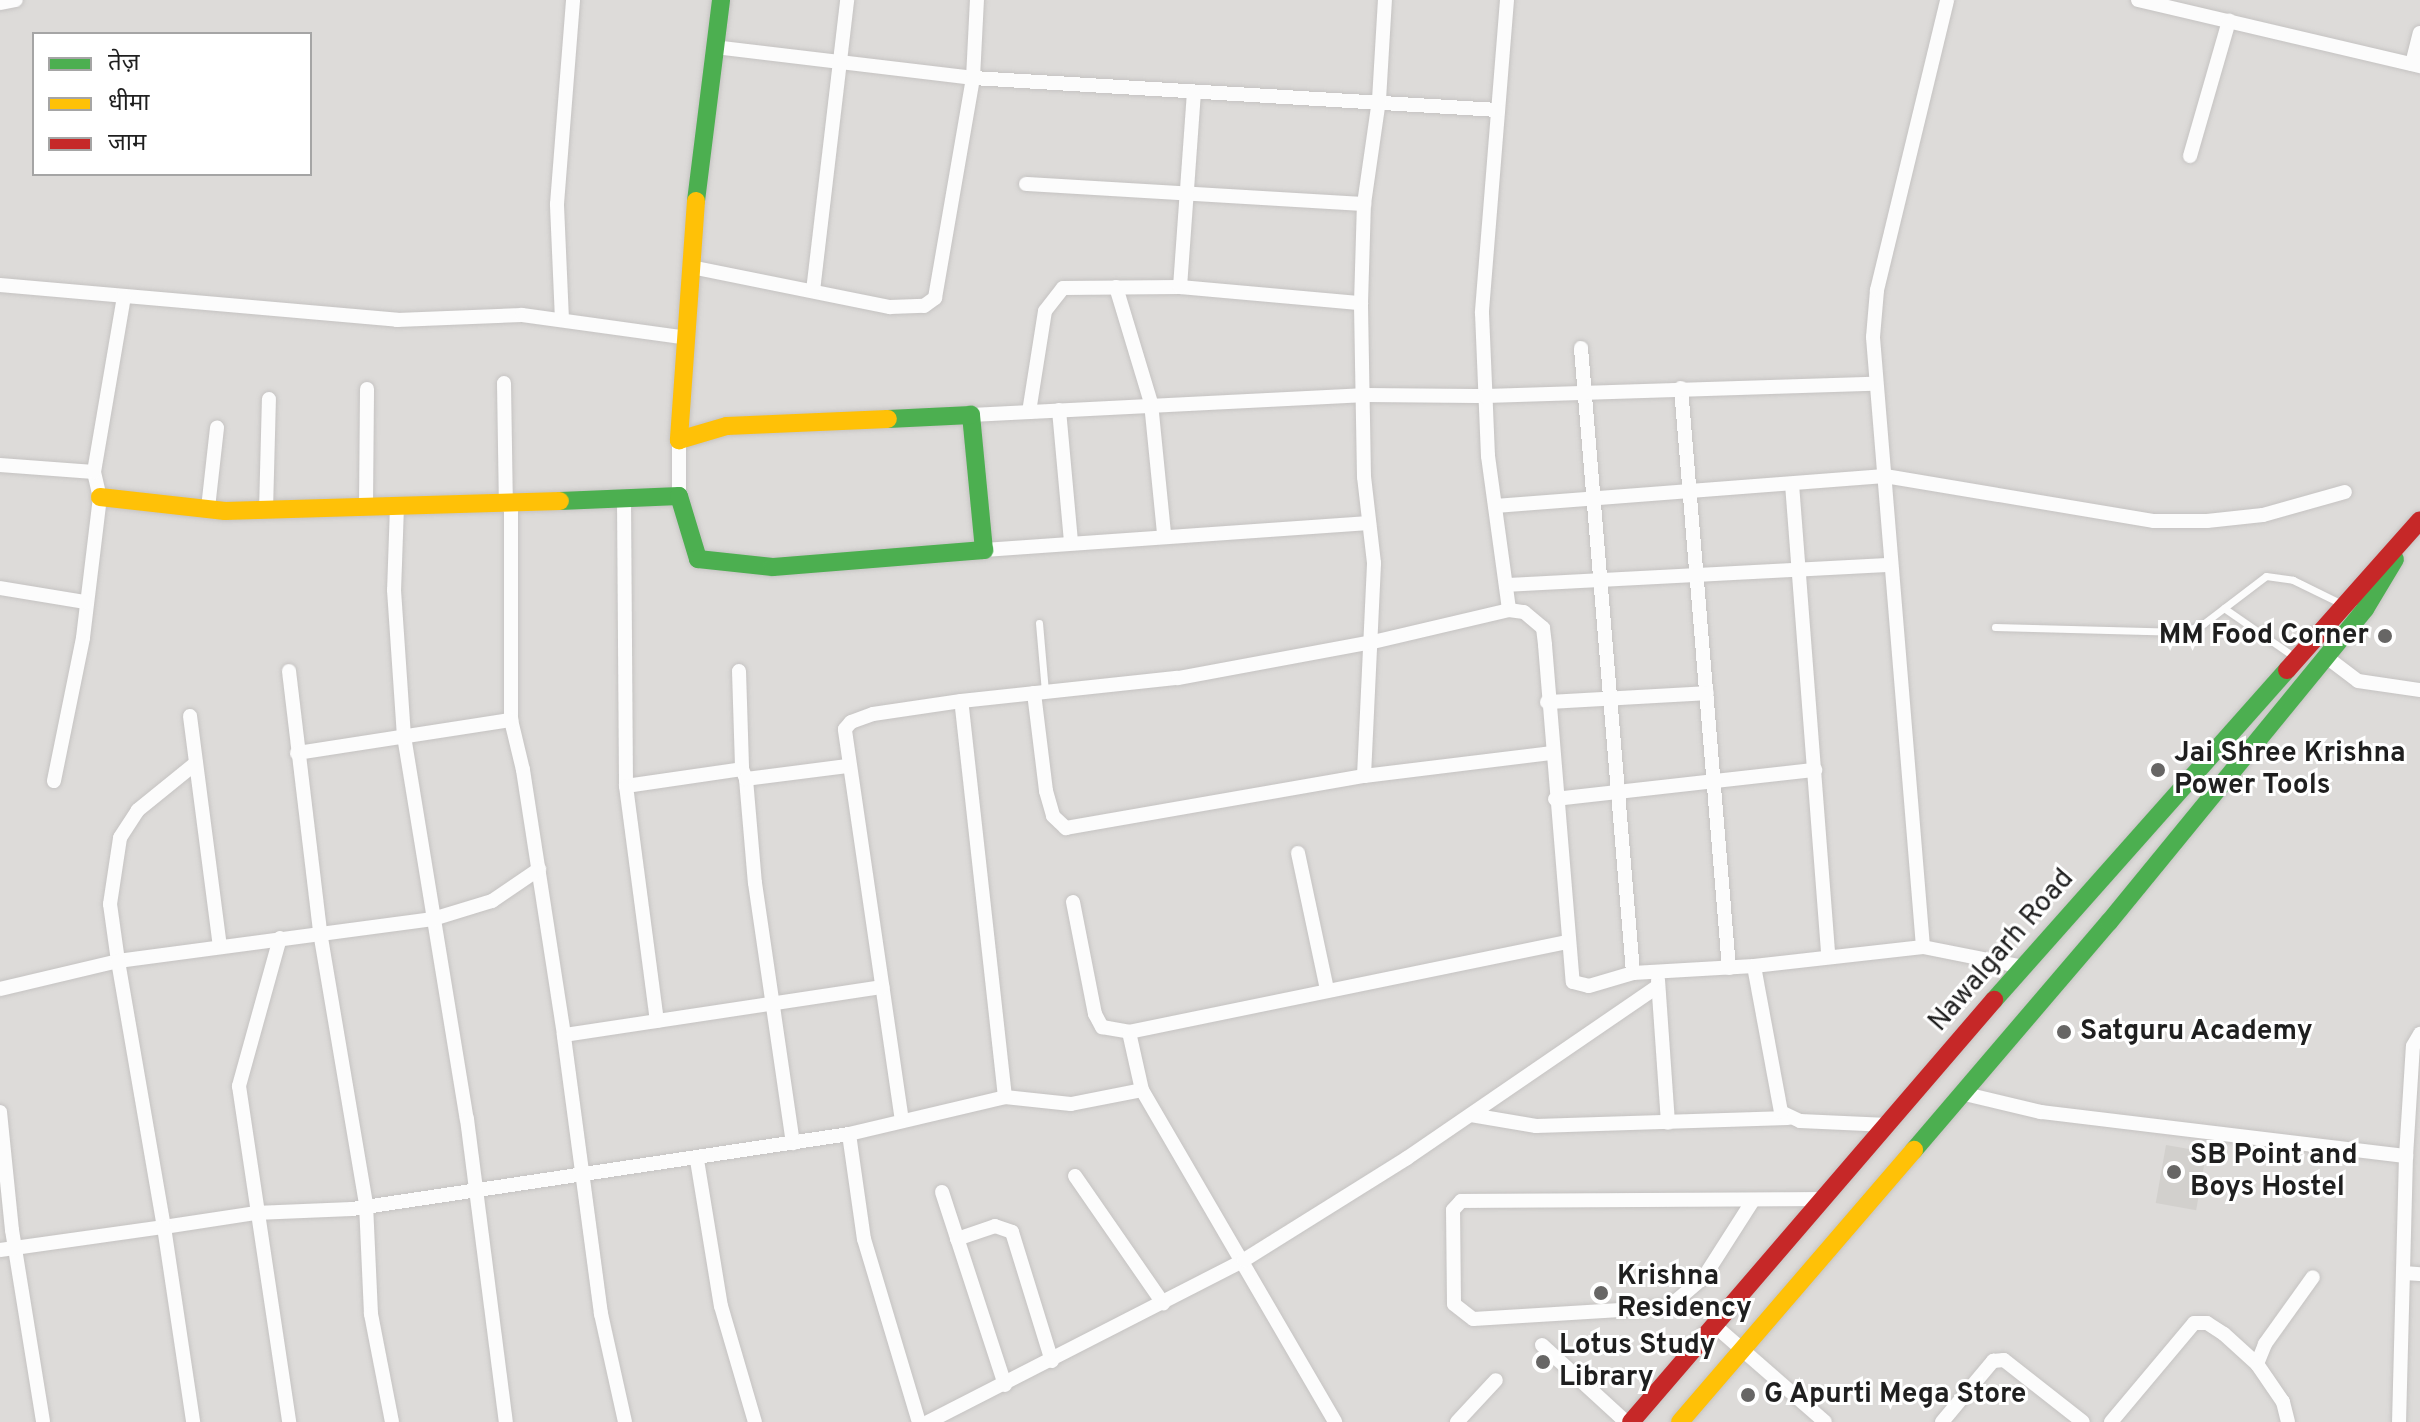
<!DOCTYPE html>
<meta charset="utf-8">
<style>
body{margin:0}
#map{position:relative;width:2420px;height:1422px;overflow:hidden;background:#eeebe8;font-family:Overpass,"Noto Sans Devanagari",sans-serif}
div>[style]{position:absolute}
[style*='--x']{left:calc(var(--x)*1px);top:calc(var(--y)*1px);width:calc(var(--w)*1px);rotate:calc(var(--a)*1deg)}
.residential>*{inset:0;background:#dddbd9}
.building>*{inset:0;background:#d2d0cd;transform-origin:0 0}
.roads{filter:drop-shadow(0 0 2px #c5c3c2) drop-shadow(0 0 2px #c5c3c2)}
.lane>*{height:7px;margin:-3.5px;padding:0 3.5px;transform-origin:3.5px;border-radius:3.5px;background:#fcfcfc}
.street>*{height:14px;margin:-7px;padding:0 7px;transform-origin:7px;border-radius:7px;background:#fcfcfc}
.fast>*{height:18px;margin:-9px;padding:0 9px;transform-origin:9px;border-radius:9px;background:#4caf50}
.slow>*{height:18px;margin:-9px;padding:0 9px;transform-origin:9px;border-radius:9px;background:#ffc107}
.jam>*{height:18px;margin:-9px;padding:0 9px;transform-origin:9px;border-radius:9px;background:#c62828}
.dots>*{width:22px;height:22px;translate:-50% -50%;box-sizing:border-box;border:4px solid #fff;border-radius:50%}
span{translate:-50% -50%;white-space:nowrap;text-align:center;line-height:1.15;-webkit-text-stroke:6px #fff;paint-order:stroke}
.poi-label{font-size:28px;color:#1f1f1f;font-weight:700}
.right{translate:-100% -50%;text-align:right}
.left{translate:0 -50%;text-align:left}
.street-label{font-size:28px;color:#1f1f1f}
.legend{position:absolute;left:32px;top:32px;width:280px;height:144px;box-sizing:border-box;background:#fff;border:2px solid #a5a5a5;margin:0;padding:10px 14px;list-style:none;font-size:24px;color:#1f1f1f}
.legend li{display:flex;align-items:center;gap:16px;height:40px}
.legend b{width:40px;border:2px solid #a5a5a5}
</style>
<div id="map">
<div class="residential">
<i style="clip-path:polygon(evenodd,0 0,2420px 0,2420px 1422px,0 1422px,0 0,34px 34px,310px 34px,310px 174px,34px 174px,34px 34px)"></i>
</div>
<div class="building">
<i style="left:2166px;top:1145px;width:41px;height:59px;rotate:10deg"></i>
</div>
<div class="roads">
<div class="lane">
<i style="--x:2224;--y:608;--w:84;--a:34.8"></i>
<i style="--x:1039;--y:623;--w:68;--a:85"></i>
<i style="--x:1995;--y:627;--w:189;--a:1.5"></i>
<i style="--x:2184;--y:632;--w:21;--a:-23"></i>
<i style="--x:2203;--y:624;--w:79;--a:-37.3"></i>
<i style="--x:2266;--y:576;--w:27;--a:8"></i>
<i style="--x:2293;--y:580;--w:52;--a:26.1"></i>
</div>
<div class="street">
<i style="--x:1507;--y:0;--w:314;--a:94.6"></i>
<i style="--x:1482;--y:313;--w:143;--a:87.6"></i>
<i style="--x:1488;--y:456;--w:155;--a:82.2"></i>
<i style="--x:2138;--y:0;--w:290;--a:13.2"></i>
<i style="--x:0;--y:3;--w:16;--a:-11"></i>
<i style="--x:714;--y:47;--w:261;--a:6.8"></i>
<i style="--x:973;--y:78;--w:526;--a:3.49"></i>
<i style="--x:2412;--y:64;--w:32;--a:-76"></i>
<i style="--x:2190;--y:156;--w:141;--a:-73.9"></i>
<i style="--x:1026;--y:184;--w:339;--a:3.4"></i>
<i style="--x:691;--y:267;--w:203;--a:11.4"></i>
<i style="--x:890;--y:307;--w:34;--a:-2"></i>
<i style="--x:924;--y:306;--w:14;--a:-36"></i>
<i style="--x:935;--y:298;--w:223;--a:-80.2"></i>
<i style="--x:973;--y:78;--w:78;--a:-87.1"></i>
<i style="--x:0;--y:285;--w:399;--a:5"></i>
<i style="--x:397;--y:320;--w:125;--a:-2.3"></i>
<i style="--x:522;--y:315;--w:167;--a:7.9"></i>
<i style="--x:1116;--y:287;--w:121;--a:73.2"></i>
<i style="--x:1151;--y:403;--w:131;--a:84.3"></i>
<i style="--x:1180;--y:287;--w:182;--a:5.1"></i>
<i style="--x:813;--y:291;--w:293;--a:-83.3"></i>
<i style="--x:562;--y:320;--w:116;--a:-92.5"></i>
<i style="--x:557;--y:204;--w:205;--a:-85.5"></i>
<i style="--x:1581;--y:348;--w:627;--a:85.24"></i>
<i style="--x:504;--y:383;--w:122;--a:89.1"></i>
<i style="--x:1681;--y:388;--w:582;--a:85.27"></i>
<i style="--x:1059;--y:410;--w:133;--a:84.8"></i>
<i style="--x:1029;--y:412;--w:102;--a:-81"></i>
<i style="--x:1045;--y:311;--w:29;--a:-52"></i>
<i style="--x:1063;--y:288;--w:117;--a:-0.5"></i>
<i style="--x:1180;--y:287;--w:194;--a:-85.9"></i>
<i style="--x:971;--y:415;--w:396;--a:-2.9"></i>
<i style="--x:1366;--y:395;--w:119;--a:0.5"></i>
<i style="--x:1485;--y:396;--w:389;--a:-1.8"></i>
<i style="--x:679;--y:440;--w:56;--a:90"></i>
<i style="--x:0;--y:465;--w:94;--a:4.3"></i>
<i style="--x:94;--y:472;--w:26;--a:77"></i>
<i style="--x:100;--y:497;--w:142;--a:96.9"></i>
<i style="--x:83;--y:638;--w:146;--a:101.5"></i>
<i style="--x:94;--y:472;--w:178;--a:-80.3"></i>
<i style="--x:1792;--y:484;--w:474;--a:85.6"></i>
<i style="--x:624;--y:499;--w:287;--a:89.6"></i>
<i style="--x:626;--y:786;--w:117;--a:-8.3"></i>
<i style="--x:742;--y:769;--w:11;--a:68"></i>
<i style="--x:746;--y:779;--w:104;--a:85.1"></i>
<i style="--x:755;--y:883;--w:263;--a:81.7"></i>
<i style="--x:511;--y:504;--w:216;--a:90"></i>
<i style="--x:511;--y:720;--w:51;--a:76.5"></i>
<i style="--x:523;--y:770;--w:268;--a:81.2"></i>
<i style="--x:366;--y:506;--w:117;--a:-89.5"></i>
<i style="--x:397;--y:506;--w:84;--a:92"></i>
<i style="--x:394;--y:590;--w:146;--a:86.1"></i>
<i style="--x:404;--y:736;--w:388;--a:80.7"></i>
<i style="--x:467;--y:1119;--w:305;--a:82.7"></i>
<i style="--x:1495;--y:506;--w:391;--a:-4.4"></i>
<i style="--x:1885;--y:476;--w:273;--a:9.5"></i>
<i style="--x:2154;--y:521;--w:53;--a:0"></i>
<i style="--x:2207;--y:521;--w:56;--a:-6.1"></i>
<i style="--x:2263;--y:515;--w:85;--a:-15.7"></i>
<i style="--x:208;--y:508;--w:81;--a:-83.6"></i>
<i style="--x:266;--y:511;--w:112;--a:-88.5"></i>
<i style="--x:984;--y:550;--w:386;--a:-4"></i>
<i style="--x:1506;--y:585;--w:384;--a:-3"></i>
<i style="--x:0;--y:588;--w:86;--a:9.4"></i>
<i style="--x:2325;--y:656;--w:41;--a:37.1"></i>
<i style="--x:2358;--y:681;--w:63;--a:8.3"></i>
<i style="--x:289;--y:671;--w:263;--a:83.2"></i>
<i style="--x:320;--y:932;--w:276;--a:80.4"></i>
<i style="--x:366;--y:1204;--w:110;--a:87.4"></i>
<i style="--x:371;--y:1314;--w:110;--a:79"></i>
<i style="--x:739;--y:671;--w:98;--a:88.2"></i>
<i style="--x:1034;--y:693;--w:99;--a:83"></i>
<i style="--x:1046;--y:791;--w:26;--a:74"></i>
<i style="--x:1053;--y:816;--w:18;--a:43"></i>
<i style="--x:1066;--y:828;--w:303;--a:-9.9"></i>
<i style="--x:1364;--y:776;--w:188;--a:-7"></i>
<i style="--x:1547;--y:702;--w:160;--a:-3.2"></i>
<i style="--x:190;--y:716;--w:232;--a:82.6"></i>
<i style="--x:297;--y:753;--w:217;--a:-8.8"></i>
<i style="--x:196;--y:763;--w:75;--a:141"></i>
<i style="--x:138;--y:810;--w:33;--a:123"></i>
<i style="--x:120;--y:838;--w:67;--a:98.6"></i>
<i style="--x:110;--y:904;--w:58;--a:82"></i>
<i style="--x:118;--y:961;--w:318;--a:-7.6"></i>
<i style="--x:433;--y:919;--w:62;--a:-17"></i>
<i style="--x:492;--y:901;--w:57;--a:-34.2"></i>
<i style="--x:1364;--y:776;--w:213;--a:-87.3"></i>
<i style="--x:1374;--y:563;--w:87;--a:-96.6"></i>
<i style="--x:1364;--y:477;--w:174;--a:-91"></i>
<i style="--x:1361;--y:303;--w:99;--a:-88.3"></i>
<i style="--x:1364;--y:204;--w:105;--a:-81.8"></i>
<i style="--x:1379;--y:100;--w:100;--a:-86.6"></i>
<i style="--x:746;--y:779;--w:103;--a:-7.3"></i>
<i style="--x:626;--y:786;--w:237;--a:82.5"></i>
<i style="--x:1555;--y:799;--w:262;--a:-6.4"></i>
<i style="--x:1298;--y:853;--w:140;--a:78"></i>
<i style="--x:1073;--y:902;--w:114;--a:78.9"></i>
<i style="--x:1095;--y:1014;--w:15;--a:62"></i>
<i style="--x:1102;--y:1027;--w:27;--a:10"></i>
<i style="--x:1129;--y:1032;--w:59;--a:77.4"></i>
<i style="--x:280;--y:938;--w:154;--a:105.5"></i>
<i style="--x:239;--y:1086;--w:340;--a:81.5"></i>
<i style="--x:1923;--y:947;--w:612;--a:-94.69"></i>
<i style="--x:1873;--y:337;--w:47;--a:-85.1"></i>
<i style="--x:1877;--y:290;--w:298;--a:-76.4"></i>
<i style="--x:1658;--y:980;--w:143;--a:86"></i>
<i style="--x:0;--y:989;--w:121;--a:-13.3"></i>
<i style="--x:118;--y:961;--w:270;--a:80.2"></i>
<i style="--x:164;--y:1227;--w:92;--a:-8.7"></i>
<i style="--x:255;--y:1213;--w:97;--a:-2.4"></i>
<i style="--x:352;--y:1209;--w:503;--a:-8.58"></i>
<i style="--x:849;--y:1134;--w:106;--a:81.9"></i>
<i style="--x:864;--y:1239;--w:191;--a:73.3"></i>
<i style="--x:1129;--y:1032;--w:447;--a:-11.6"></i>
<i style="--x:1961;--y:1093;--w:82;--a:13.4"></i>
<i style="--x:2041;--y:1112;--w:368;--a:6.9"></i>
<i style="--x:2406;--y:1156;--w:266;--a:91.5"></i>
<i style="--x:1005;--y:1097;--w:398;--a:-96.3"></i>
<i style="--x:961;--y:701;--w:218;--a:-6.1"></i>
<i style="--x:1178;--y:678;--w:198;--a:-10.5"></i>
<i style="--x:1373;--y:642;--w:140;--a:-13.2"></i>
<i style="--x:1509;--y:610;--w:15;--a:8"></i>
<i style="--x:1524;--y:612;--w:25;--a:40"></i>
<i style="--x:1543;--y:628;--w:17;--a:83"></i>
<i style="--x:1545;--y:645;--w:338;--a:85.3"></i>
<i style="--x:1573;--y:982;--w:16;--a:14"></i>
<i style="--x:1589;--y:986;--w:46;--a:-16.5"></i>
<i style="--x:1633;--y:973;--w:121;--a:-3.3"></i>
<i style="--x:0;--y:1112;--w:119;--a:84.2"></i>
<i style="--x:12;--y:1230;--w:194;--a:80.8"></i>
<i style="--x:1471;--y:1115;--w:66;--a:9.6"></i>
<i style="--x:1536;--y:1126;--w:252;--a:-1.8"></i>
<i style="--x:902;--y:1121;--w:396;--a:-98.3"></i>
<i style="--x:845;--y:729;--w:9;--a:-49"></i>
<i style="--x:851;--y:722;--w:23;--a:-20"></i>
<i style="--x:873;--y:714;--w:89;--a:-8.4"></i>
<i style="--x:1888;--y:1125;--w:88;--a:-177.4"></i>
<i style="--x:1800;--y:1121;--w:21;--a:-155"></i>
<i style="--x:1781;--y:1112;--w:148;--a:-100.5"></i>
<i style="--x:1754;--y:966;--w:170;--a:-6.4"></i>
<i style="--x:1923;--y:947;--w:102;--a:11.3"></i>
<i style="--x:849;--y:1134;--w:160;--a:-13.3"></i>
<i style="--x:1005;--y:1097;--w:66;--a:6.1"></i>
<i style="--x:1071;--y:1104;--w:72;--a:-11.2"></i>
<i style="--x:1142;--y:1090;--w:384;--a:59.8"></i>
<i style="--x:2406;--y:1156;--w:110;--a:-86.4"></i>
<i style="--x:2413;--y:1046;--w:14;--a:-60"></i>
<i style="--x:697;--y:1160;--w:148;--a:80.7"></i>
<i style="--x:721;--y:1306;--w:121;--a:73.7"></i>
<i style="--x:1075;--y:1176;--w:155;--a:55.3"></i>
<i style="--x:942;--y:1192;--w:203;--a:71.9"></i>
<i style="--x:1752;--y:1202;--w:89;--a:122.6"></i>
<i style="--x:1704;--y:1277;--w:46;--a:139.4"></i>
<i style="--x:1669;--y:1307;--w:196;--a:176.5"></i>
<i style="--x:1473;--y:1319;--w:24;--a:-142"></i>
<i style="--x:1454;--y:1304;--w:94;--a:-90.6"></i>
<i style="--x:1453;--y:1210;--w:12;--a:-48"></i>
<i style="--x:1461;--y:1201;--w:362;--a:-0.3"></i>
<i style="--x:957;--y:1239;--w:40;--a:-18.9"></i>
<i style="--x:995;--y:1226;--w:18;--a:19"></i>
<i style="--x:1012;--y:1232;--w:135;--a:72.8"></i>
<i style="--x:0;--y:1250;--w:166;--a:-8"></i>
<i style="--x:164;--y:1227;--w:197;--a:81.5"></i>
<i style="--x:2404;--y:1273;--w:16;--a:4"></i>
<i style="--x:1714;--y:1325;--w:147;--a:41.1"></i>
<i style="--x:1542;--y:1345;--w:114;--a:42.5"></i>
<i style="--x:625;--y:1422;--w:111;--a:-102.5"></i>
<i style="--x:601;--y:1314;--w:281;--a:-97.6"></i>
<i style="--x:564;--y:1035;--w:322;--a:-8.6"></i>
<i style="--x:928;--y:1422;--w:355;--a:-27.1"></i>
<i style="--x:1244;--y:1260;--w:192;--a:-32"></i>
<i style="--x:1407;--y:1158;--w:303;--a:-34.4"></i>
<i style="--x:1457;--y:1422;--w:57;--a:-47.1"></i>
<i style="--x:1942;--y:1422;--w:80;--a:-50.1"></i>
<i style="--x:1993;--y:1361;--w:11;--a:-5"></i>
<i style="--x:2004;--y:1360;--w:100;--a:38.1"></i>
<i style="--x:2111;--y:1422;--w:129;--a:-50"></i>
<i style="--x:2194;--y:1323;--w:13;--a:0"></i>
<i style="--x:2207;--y:1323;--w:20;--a:33"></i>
<i style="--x:2224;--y:1334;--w:45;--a:42.3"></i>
<i style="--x:2288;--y:1422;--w:21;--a:-104"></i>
<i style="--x:2283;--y:1402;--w:46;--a:-124.4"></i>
<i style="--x:2257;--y:1364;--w:22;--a:-68"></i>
<i style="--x:2265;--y:1344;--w:82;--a:-54.4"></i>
</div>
<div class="fast">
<i style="--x:696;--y:201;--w:203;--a:-82.9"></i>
<i style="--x:560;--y:501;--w:119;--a:-2.4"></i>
<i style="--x:679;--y:496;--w:66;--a:73.2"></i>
<i style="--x:698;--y:559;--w:75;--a:6.1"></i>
<i style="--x:773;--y:567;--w:212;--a:-4.6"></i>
<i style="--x:984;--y:550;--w:136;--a:-95.5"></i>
<i style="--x:971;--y:415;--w:83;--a:177.2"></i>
<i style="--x:1994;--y:1000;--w:441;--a:-48.4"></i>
<i style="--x:1914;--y:1150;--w:300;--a:-49.5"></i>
<i style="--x:2109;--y:922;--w:404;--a:-50.7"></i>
<i style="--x:2365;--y:609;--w:58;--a:-59"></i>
</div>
<div class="slow">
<i style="--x:696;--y:201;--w:240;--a:94.1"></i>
<i style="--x:679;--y:440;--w:50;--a:-16.3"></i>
<i style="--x:727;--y:426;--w:161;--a:-2.5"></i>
<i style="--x:100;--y:497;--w:126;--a:6.4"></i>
<i style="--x:225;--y:511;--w:335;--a:-1.7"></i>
<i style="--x:1680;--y:1422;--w:359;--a:-49.3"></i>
</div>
<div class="jam">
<i style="--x:2287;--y:670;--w:200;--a:-48.4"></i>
<i style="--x:1631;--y:1422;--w:557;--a:-49.3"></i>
</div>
</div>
<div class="dots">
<i style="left:2385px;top:636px;background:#676665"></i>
<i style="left:2158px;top:770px;background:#676665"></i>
<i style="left:2064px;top:1032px;background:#676665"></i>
<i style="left:2174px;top:1172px;background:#676665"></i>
<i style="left:1601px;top:1293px;background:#676665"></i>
<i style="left:1543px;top:1362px;background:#676665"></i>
<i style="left:1748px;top:1395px;background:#676665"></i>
</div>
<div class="poi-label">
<span class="right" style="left:2369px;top:636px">MM Food Corner</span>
<span class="left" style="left:2174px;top:770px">Jai Shree Krishna<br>Power Tools</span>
<span class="left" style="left:2080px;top:1032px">Satguru Academy</span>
<span class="left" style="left:2190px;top:1172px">SB Point and<br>Boys Hostel</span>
<span class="left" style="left:1617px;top:1293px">Krishna<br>Residency</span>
<span class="left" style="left:1559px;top:1362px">Lotus Study<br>Library</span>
<span class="left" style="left:1764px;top:1395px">G Apurti Mega Store</span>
</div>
<div class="street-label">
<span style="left:2002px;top:951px;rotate:-49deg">Nawalgarh Road</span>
</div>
<ul class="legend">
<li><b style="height:10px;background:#4caf50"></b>तेज़</li>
<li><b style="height:10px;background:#ffc107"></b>धीमा</li>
<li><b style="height:10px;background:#c62828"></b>जाम</li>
</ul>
</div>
